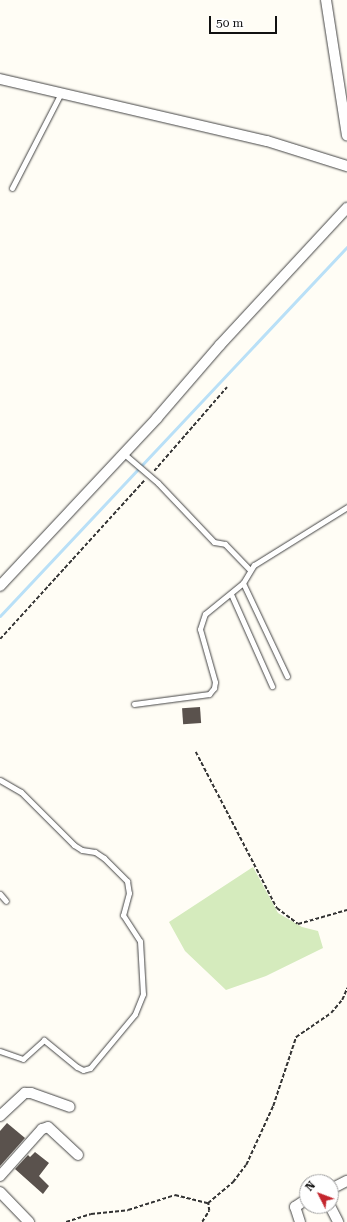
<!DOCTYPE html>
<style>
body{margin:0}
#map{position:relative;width:347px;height:1222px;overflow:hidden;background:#fffdf5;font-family:"Roboto Serif",serif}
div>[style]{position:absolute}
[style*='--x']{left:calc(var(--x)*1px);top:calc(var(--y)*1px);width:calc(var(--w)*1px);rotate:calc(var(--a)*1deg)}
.green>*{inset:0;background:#d5ebbd}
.stream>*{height:2.5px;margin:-1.25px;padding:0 1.25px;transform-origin:1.25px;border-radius:1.25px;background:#b9e0f7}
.building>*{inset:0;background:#5a524d;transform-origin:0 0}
.path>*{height:1.5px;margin-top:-0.75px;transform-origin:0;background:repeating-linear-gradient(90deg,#333 0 4px,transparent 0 6px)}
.roads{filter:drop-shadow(0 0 1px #444) drop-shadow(0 0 1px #444)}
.service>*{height:5px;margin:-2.5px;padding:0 2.5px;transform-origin:2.5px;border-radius:2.5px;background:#fff}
.minor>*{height:10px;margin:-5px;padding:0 5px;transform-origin:5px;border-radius:5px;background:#fff}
span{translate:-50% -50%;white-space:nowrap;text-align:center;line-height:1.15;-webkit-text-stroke:4px #fff;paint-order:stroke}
.north{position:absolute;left:299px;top:1174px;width:40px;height:40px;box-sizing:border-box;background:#fff;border:1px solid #a0a0a0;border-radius:50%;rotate:312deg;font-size:11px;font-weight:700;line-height:16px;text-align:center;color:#111}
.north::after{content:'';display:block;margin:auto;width:14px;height:18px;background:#c4262e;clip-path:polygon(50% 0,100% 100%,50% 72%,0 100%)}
.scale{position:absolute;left:209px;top:16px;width:68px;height:18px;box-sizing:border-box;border:2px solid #111;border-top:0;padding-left:5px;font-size:12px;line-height:14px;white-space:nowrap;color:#111;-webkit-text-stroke:3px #fff;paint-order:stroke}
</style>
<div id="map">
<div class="green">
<i style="clip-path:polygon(253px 867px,278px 913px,302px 927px,318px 931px,323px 948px,266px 976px,226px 990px,185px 951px,169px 922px)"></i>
</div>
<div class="stream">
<i style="--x:0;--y:616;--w:507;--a:-46.76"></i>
</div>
<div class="building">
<i style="left:200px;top:707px;width:16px;height:18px;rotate:86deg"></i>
<i style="clip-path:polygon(7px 1123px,25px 1138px,0 1166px,0 1131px)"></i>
<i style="clip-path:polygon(35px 1152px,49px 1163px,39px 1176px,49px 1186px,43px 1194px,15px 1169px,28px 1155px,30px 1157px)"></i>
</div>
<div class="path">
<i style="--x:154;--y:471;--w:111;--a:-49"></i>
<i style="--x:0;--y:639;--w:214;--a:-47.7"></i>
<i style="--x:196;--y:752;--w:176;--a:62.6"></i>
<i style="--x:277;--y:908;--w:26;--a:37"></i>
<i style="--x:298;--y:924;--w:51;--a:-15.9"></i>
<i style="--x:66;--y:1222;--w:26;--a:-18"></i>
<i style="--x:91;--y:1214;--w:37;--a:-6"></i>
<i style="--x:128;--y:1210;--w:49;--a:-17.7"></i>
<i style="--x:175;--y:1195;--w:34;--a:14"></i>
<i style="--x:208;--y:1203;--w:33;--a:-40"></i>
<i style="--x:233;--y:1182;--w:21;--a:-53"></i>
<i style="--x:246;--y:1165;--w:65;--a:-65.4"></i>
<i style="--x:273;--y:1106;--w:73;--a:-71.6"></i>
<i style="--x:296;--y:1037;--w:42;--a:-34.4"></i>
<i style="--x:331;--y:1013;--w:17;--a:-50"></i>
<i style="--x:342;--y:1000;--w:13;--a:-67"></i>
<i style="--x:202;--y:1222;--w:13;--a:-58"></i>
<i style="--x:209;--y:1211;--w:8;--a:-97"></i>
</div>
<div class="roads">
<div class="service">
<i style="--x:12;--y:188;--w:105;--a:-62.7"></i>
<i style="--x:123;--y:453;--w:46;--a:40.6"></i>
<i style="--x:158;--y:483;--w:81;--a:46.5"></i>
<i style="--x:214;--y:542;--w:11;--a:10"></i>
<i style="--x:225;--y:544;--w:35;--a:46"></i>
<i style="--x:243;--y:583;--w:103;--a:64.7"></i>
<i style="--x:231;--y:594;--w:101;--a:66"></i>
<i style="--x:134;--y:704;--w:76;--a:-7.6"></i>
<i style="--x:209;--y:694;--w:8;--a:-50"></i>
<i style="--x:214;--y:688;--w:6;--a:-81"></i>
<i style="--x:215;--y:682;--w:55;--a:-105.8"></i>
<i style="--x:200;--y:629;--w:16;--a:-72"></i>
<i style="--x:205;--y:614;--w:49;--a:-39.2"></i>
<i style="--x:243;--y:583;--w:21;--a:-59"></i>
<i style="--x:254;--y:565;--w:110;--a:-31.9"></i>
<i style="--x:0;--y:780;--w:24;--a:30"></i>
<i style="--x:21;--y:792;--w:75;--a:45"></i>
<i style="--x:74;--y:845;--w:9;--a:32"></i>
<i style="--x:82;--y:850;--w:13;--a:9"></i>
<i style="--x:95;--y:852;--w:11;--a:34"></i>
<i style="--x:104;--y:858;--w:33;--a:45"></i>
<i style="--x:127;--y:881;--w:12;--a:81"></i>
<i style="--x:129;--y:893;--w:23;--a:105"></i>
<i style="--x:123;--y:915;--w:31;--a:57"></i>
<i style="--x:140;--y:941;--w:53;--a:86.8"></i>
<i style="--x:143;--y:994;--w:22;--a:112"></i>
<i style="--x:135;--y:1014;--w:70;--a:129.8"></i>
<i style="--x:90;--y:1068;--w:7;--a:164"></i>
<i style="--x:83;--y:1070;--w:7;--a:-153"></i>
<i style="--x:77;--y:1067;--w:43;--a:-140.7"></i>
<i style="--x:44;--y:1040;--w:28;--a:138"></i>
<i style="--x:23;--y:1059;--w:24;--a:-161"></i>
<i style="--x:0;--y:894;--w:9;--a:49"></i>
</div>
<div class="minor">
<i style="--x:326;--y:0;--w:137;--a:81.2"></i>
<i style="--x:0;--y:79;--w:274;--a:13.1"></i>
<i style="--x:267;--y:141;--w:84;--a:17.4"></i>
<i style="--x:0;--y:586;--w:230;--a:-46.9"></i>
<i style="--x:157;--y:418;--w:96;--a:-49.2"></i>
<i style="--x:220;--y:345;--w:187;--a:-47.2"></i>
<i style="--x:0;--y:1116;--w:34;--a:-43"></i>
<i style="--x:25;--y:1093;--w:6;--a:0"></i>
<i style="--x:31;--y:1093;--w:41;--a:19.7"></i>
<i style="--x:0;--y:1176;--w:63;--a:-48.2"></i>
<i style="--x:42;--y:1129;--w:6;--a:-18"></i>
<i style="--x:48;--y:1127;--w:41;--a:43"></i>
<i style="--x:331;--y:1189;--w:18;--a:-27"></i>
<i style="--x:0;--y:1192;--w:42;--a:46"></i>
<i style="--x:330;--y:1206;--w:18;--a:63"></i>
<i style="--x:300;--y:1222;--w:16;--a:-108"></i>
<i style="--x:295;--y:1207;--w:14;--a:-34"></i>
</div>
</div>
<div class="north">N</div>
<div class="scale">50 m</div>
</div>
